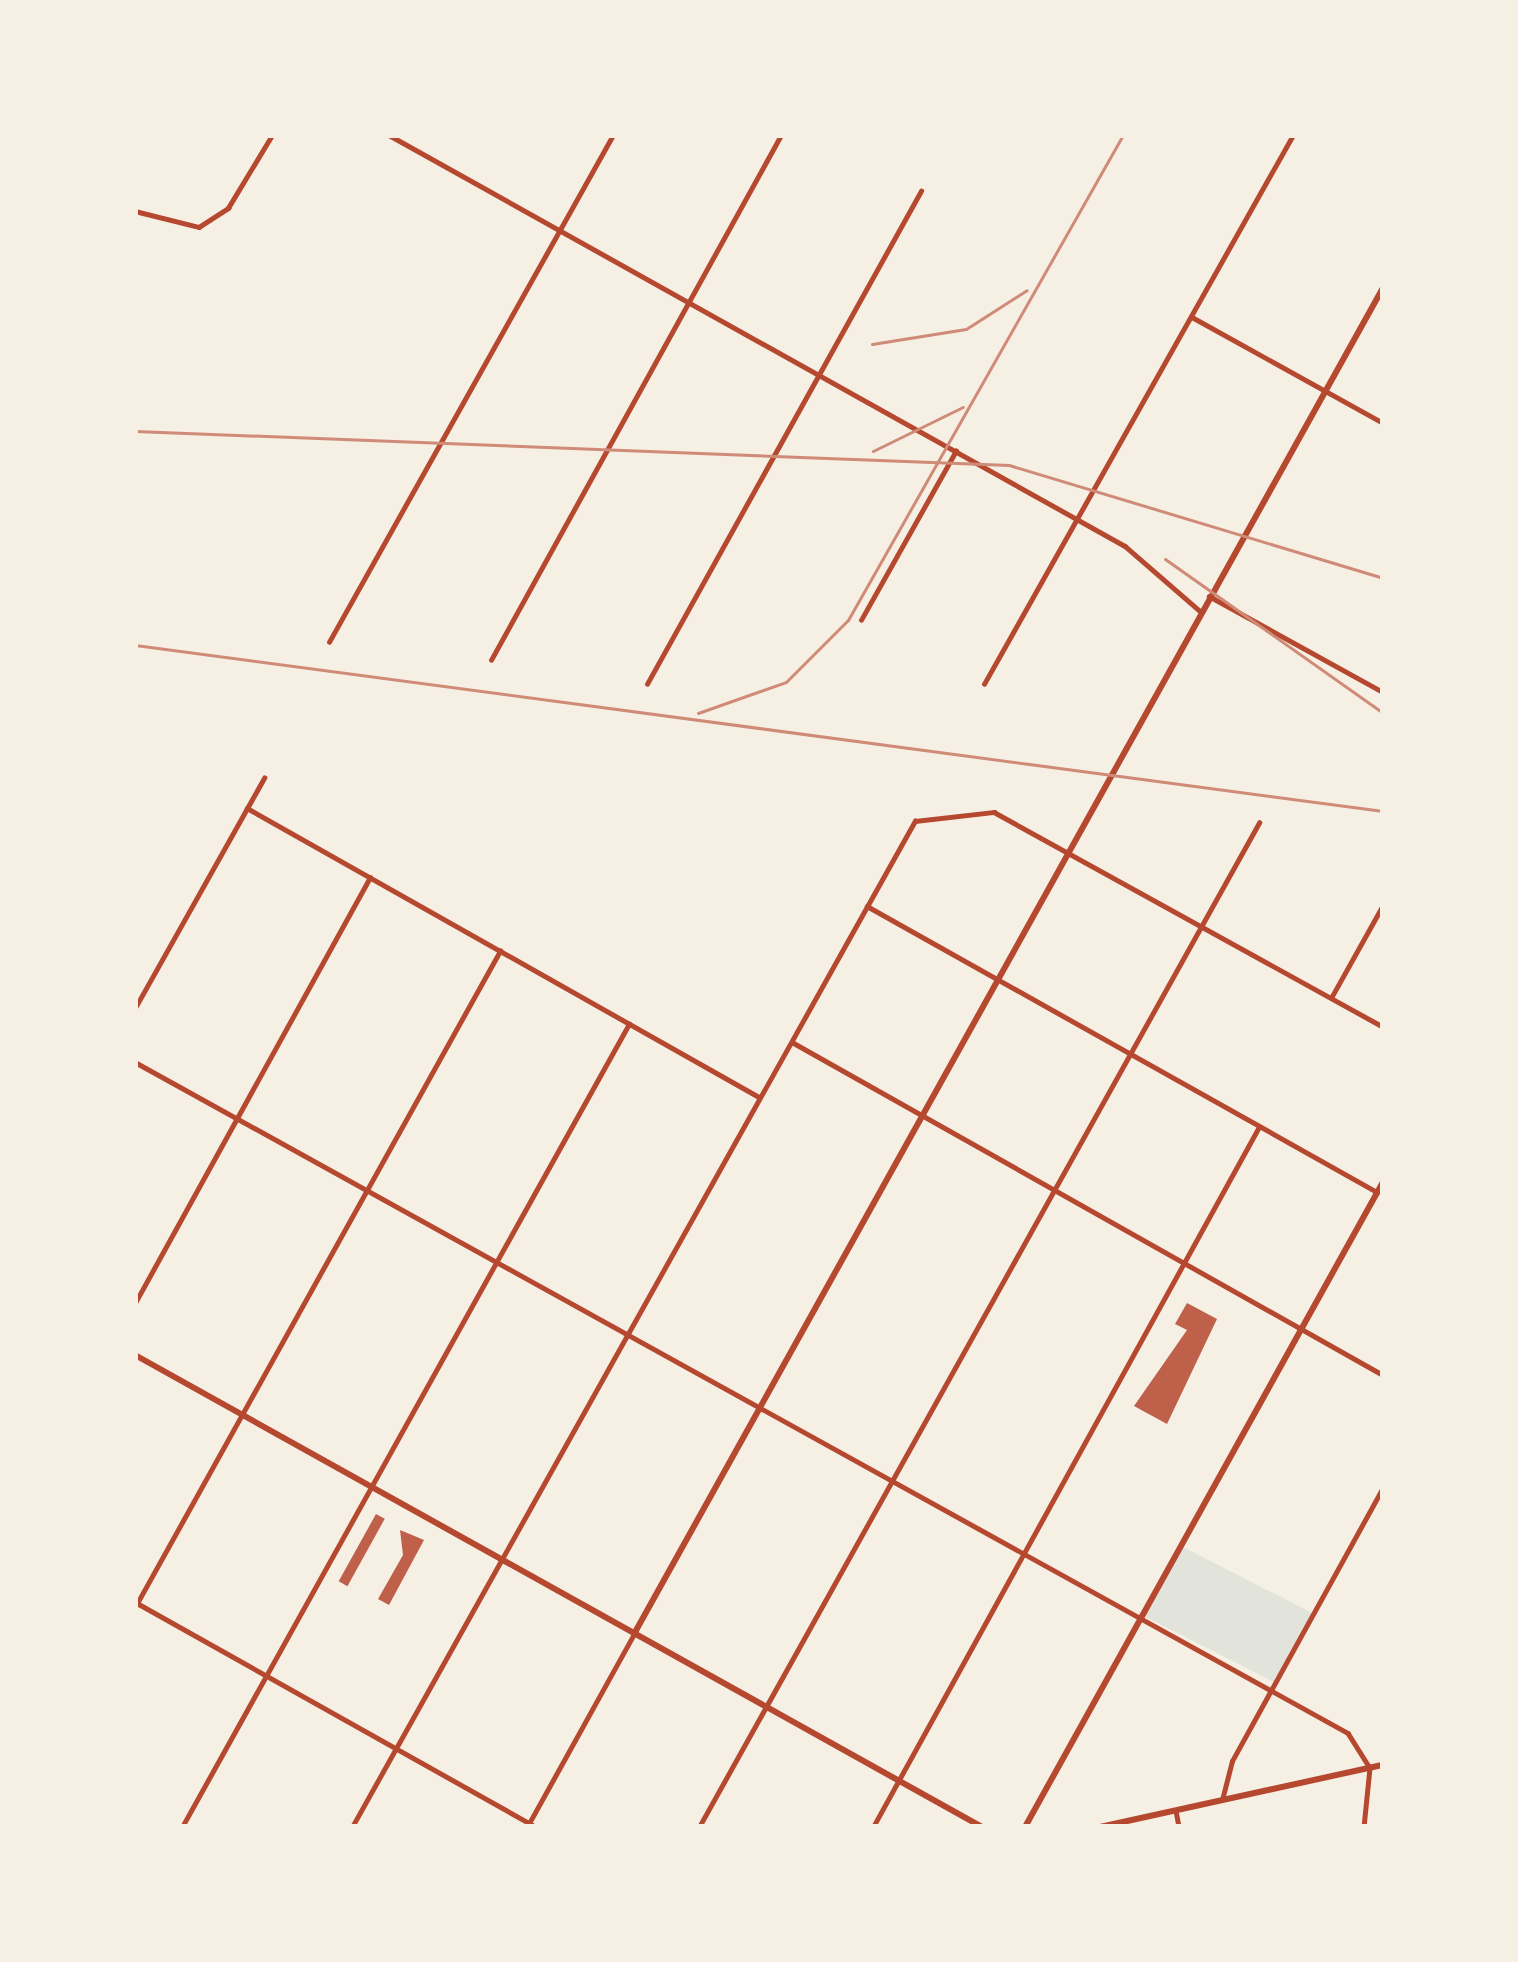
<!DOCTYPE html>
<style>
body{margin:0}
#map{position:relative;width:1518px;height:1962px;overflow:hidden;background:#f6efe4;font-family:Overpass,sans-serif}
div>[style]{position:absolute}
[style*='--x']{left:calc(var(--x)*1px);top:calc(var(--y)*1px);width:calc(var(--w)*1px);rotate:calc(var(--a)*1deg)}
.green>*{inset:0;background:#e2e4dc;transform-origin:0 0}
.building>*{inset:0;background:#bf614a;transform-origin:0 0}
.minor>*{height:4.5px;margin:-2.25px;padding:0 2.25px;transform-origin:2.25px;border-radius:2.25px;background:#b5482f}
.tertiary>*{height:4.5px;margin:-2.25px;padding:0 2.25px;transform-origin:2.25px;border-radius:2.25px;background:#b5482f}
.secondary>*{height:6px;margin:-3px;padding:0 3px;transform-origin:3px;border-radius:3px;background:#b5482f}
.primary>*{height:6px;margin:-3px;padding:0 3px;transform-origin:3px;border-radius:3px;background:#b5482f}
.rail>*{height:3px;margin:-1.5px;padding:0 1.5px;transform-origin:1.5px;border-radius:1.5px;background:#cf8b77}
span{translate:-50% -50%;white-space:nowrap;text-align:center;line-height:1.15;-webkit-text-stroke:9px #f6efe4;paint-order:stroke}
.frame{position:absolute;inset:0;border:138px solid #f6efe4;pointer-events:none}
</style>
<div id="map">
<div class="green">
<i style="left:1179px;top:1545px;width:151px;height:79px;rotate:27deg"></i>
</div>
<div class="building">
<i style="clip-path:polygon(1187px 1303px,1217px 1319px,1167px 1424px,1134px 1406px,1187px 1330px,1175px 1324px)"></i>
<i style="left:376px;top:1514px;width:10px;height:77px;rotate:29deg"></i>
<i style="clip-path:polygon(400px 1530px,424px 1540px,389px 1605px,378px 1599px,403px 1555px)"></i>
</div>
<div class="minor">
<i style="--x:135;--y:211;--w:66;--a:14"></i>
<i style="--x:199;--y:227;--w:35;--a:-33"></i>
<i style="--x:228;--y:208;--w:85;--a:-58.9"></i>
<i style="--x:1192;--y:317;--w:218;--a:29"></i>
<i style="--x:861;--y:620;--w:194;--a:-60.7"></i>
<i style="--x:329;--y:642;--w:581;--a:-60.74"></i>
<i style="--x:491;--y:660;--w:600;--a:-61.08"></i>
<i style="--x:647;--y:684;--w:564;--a:-60.94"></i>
<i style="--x:984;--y:684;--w:630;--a:-60.63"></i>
<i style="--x:247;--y:808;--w:588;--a:29.44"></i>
<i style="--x:867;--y:906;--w:585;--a:29.28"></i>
<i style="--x:1331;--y:998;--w:107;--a:-60.8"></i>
<i style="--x:135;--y:1008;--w:264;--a:-60.7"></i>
<i style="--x:792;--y:1042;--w:678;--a:29.4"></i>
<i style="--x:135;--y:1062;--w:1386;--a:28.95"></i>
<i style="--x:1348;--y:1733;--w:41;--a:57.8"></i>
<i style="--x:1370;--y:1768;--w:59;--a:95.8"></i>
<i style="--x:135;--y:1303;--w:486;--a:-61.1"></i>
<i style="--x:137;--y:1603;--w:458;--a:29.3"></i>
<i style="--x:135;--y:1607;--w:751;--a:-60.91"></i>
<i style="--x:1222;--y:1800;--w:40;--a:-75.6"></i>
<i style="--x:1232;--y:1761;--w:312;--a:-61.1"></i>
<i style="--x:1176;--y:1811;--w:16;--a:79"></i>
<i style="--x:182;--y:1827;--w:919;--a:-60.9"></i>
<i style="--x:352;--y:1827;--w:1153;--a:-60.77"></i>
<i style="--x:915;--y:821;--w:80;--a:-6.5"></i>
<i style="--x:994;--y:812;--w:444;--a:28.9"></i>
<i style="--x:527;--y:1827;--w:221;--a:-61"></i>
<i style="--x:699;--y:1827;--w:1150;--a:-60.85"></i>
<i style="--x:873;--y:1827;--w:799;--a:-61.13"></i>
</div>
<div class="tertiary">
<i style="--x:389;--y:135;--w:843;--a:29.18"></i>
<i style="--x:1125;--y:546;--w:99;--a:40.9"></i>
<i style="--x:1209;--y:596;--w:199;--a:28.9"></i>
</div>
<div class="secondary">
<i style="--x:135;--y:1355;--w:970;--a:29.13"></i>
<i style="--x:634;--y:1634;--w:1540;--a:-60.91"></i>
<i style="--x:1100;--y:1827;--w:290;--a:-12.4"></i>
</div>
<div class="primary">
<i style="--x:1025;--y:1827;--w:738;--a:-60.97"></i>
</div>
<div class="rail">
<i style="--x:872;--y:344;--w:95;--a:-9.1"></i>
<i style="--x:966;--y:329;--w:72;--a:-32.6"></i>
<i style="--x:135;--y:431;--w:875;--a:2.23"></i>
<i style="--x:1009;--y:465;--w:391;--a:16.8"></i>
<i style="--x:873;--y:451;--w:100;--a:-26.1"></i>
<i style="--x:1165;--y:559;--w:267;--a:35.2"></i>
<i style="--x:135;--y:645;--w:1259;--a:7.58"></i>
<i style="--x:698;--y:713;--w:93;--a:-19.4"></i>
<i style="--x:786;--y:682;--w:88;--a:-45"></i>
<i style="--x:848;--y:620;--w:558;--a:-60.45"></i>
</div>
<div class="frame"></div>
</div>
